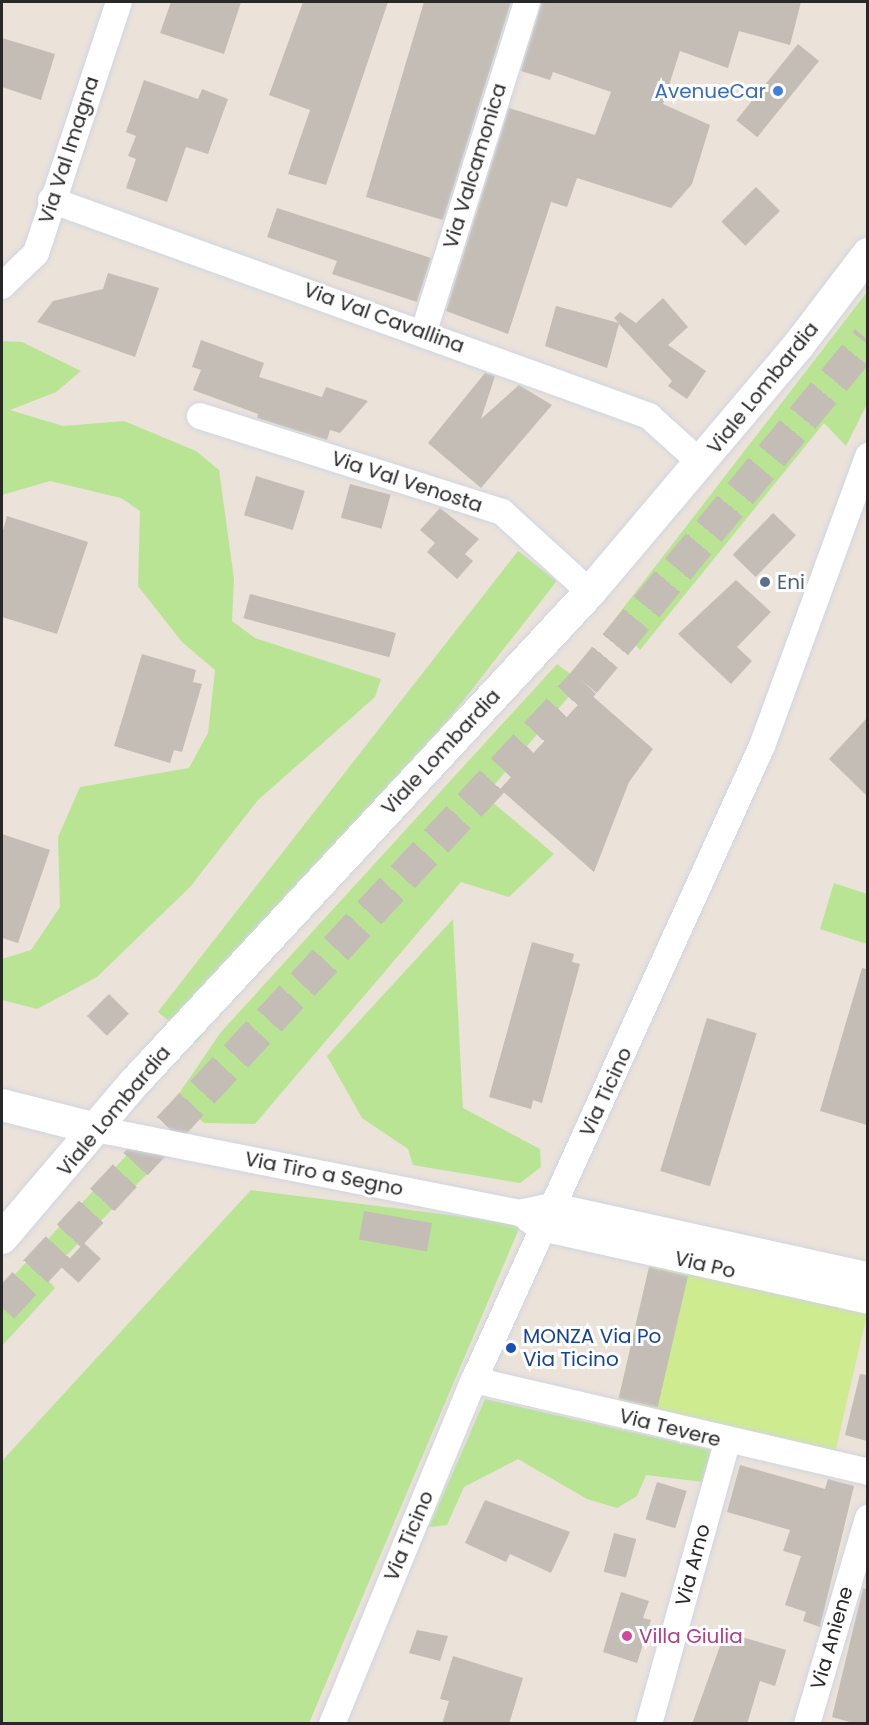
<!DOCTYPE html>
<style>
body{margin:0}
#map{position:relative;width:869px;height:1725px;overflow:hidden;background:#ebe2da;font-family:Poppins,sans-serif}
div>[style]{position:absolute}
[style*='--x']{left:calc(var(--x)*1px);top:calc(var(--y)*1px);width:calc(var(--w)*1px);rotate:calc(var(--a)*1deg)}
.green>*{inset:0;background:#b8e494;transform-origin:0 0}
.pitch>*{inset:0;background:#cfeb90;transform-origin:0 0}
.building>*{inset:0;background:#c3bdb5;transform-origin:0 0}
.trunk-tunnel>*{height:33px;margin-top:-16.5px;transform-origin:0;background:repeating-linear-gradient(90deg,#c4bdb6 0 33px,transparent 0 49px)}
.roads{filter:drop-shadow(0 0 2px #cfd5e2) drop-shadow(0 0 2px #cfd5e2)}
.minor>*{height:26px;margin:-13px;padding:0 13px;transform-origin:13px;border-radius:13px;background:#fff}
.tertiary>*{height:32px;margin:-16px;padding:0 16px;transform-origin:16px;border-radius:16px;background:#fff}
.dots>*{width:16px;height:16px;translate:-50% -50%;box-sizing:border-box;border:3px solid #fff;border-radius:50%}
span{translate:-50% -50%;white-space:nowrap;text-align:center;line-height:1.15;-webkit-text-stroke:6px #fff;paint-order:stroke}
.shop-label{font-size:20px;color:#366cbe}
.right{translate:-100% -50%;text-align:right}
.street-label{font-size:20px;color:#282828}
.service-label{font-size:20px;color:#4e5e75}
.left{translate:0 -50%;text-align:left}
.transit-label{font-size:20px;color:#164399}
.hotel-label{font-size:20px;color:#b23c85}
.frame{position:absolute;inset:0;border:3px solid #282828;pointer-events:none}
</style>
<div id="map">
<div class="green">
<i style="clip-path:polygon(867px 292px,867px 404px,846px 446px,824px 423px,640px 650px,614px 620px)"></i>
<i style="clip-path:polygon(2px 341px,22px 342px,81px 371px,56px 392px,10px 410px,63px 426px,124px 421px,196px 451px,219px 470px,234px 579px,232px 621px,255px 638px,381px 679px,375px 697px,258px 800px,190px 887px,97px 977px,37px 1009px,2px 1000px,2px 959px,31px 950px,60px 907px,58px 837px,80px 787px,189px 768px,208px 733px,215px 670px,182px 642px,138px 586px,140px 511px,121px 498px,50px 481px,2px 495px)"></i>
<i style="left:518px;top:551px;width:49px;height:585px;rotate:38deg"></i>
<i style="clip-path:polygon(557px 664px,581px 682px,485px 796px,554px 854px,509px 897px,461px 882px,255px 1124px,204px 1123px,176px 1098px,221px 1032px)"></i>
<i style="clip-path:polygon(834px 883px,867px 894px,867px 944px,820px 929px)"></i>
<i style="clip-path:polygon(453px 919px,463px 1108px,540px 1149px,541px 1167px,520px 1183px,413px 1165px,408px 1149px,362px 1118px,327px 1056px)"></i>
<i style="clip-path:polygon(126px 1156px,158px 1163px,45px 1277px,55px 1288px,2px 1346px,2px 1288px)"></i>
<i style="clip-path:polygon(251px 1190px,521px 1224px,309px 1723px,2px 1723px,2px 1461px)"></i>
<i style="clip-path:polygon(485px 1399px,711px 1450px,703px 1482px,646px 1475px,637px 1496px,617px 1508px,587px 1499px,518px 1459px,464px 1487px,447px 1525px,429px 1527px)"></i>
</div>
<div class="pitch">
<i style="left:650px;top:1263px;width:223px;height:145px;rotate:13deg"></i>
</div>
<div class="building">
<i style="clip-path:polygon(171px 2px,241px 2px,224px 54px,160px 33px)"></i>
<i style="clip-path:polygon(303px 2px,388px 2px,326px 185px,288px 174px,310px 110px,269px 95px)"></i>
<i style="clip-path:polygon(424px 2px,511px 2px,443px 220px,366px 197px)"></i>
<i style="clip-path:polygon(542px 2px,801px 2px,790px 45px,739px 31px,728px 68px,680px 51px,663px 104px,710px 125px,692px 184px,671px 208px,577px 178px,567px 207px,551px 202px,508px 334px,446px 311px,509px 108px,595px 135px,611px 92px,553px 72px,550px 80px,521px 71px)"></i>
<i style="clip-path:polygon(2px 38px,55px 54px,41px 100px,2px 87px)"></i>
<i style="left:798px;top:44px;width:27px;height:98px;rotate:39deg"></i>
<i style="clip-path:polygon(144px 80px,198px 99px,202px 89px,228px 99px,208px 154px,186px 147px,167px 202px,126px 188px,136px 159px,128px 156px,136px 136px,126px 132px)"></i>
<i style="left:756px;top:187px;width:34px;height:49px;rotate:45deg"></i>
<i style="clip-path:polygon(277px 208px,431px 258px,417px 302px,332px 274px,337px 261px,267px 237px)"></i>
<i style="clip-path:polygon(108px 273px,159px 288px,135px 357px,37px 322px,53px 301px,103px 289px)"></i>
<i style="clip-path:polygon(663px 298px,688px 327px,668px 345px,706px 371px,687px 399px,668px 386px,672px 381px,619px 324px,607px 368px,545px 346px,556px 306px,619px 323px,614px 318px,620px 312px,636px 323px)"></i>
<i style="clip-path:polygon(201px 340px,264px 363px,259px 377px,322px 397px,326px 387px,368px 401px,340px 433px,330px 430px,327px 440px,257px 418px,258px 414px,193px 390px,201px 370px,192px 367px)"></i>
<i style="clip-path:polygon(485px 373px,495px 376px,481px 419px,519px 385px,552px 405px,481px 488px,428px 443px)"></i>
<i style="left:256px;top:476px;width:51px;height:41px;rotate:17deg"></i>
<i style="left:350px;top:484px;width:42px;height:35px;rotate:15deg"></i>
<i style="clip-path:polygon(440px 508px,479px 539px,465px 554px,473px 561px,457px 579px,427px 552px,435px 543px,420px 530px)"></i>
<i style="left:773px;top:513px;width:32px;height:58px;rotate:44deg"></i>
<i style="clip-path:polygon(7px 516px,88px 542px,57px 634px,2px 617px,2px 534px)"></i>
<i style="clip-path:polygon(736px 580px,771px 612px,737px 647px,752px 661px,731px 684px,678px 634px)"></i>
<i style="left:250px;top:594px;width:151px;height:25px;rotate:15deg"></i>
<i style="clip-path:polygon(142px 654px,196px 670px,193px 682px,202px 684px,182px 752px,174px 750px,170px 763px,114px 746px)"></i>
<i style="clip-path:polygon(589px 693px,653px 749px,629px 782px,594px 872px,500px 789px)"></i>
<i style="clip-path:polygon(867px 718px,867px 796px,829px 759px)"></i>
<i style="clip-path:polygon(2px 834px,50px 850px,18px 943px,2px 938px)"></i>
<i style="clip-path:polygon(532px 942px,574px 954px,572px 962px,580px 964px,542px 1103px,533px 1100px,531px 1109px,489px 1097px)"></i>
<i style="clip-path:polygon(862px 968px,867px 969px,867px 1125px,820px 1111px)"></i>
<i style="left:109px;top:994px;width:28px;height:31px;rotate:45deg"></i>
<i style="left:707px;top:1018px;width:52px;height:160px;rotate:17deg"></i>
<i style="left:364px;top:1211px;width:69px;height:29px;rotate:10deg"></i>
<i style="left:84px;top:1243px;width:23px;height:33px;rotate:43deg"></i>
<i style="left:649px;top:1267px;width:40px;height:135px;rotate:13deg"></i>
<i style="clip-path:polygon(860px 1374px,867px 1375px,867px 1441px,845px 1435px)"></i>
<i style="clip-path:polygon(740px 1465px,825px 1489px,828px 1479px,854px 1486px,820px 1627px,803px 1621px,806px 1612px,785px 1605px,801px 1556px,783px 1551px,790px 1530px,727px 1512px)"></i>
<i style="left:657px;top:1482px;width:31px;height:39px;rotate:17deg"></i>
<i style="clip-path:polygon(485px 1500px,570px 1532px,551px 1573px,510px 1554px,506px 1562px,465px 1543px)"></i>
<i style="left:614px;top:1533px;width:23px;height:40px;rotate:15deg"></i>
<i style="clip-path:polygon(863px 1588px,867px 1589px,867px 1724px,857px 1724px,832px 1717px)"></i>
<i style="clip-path:polygon(621px 1592px,649px 1601px,643px 1618px,651px 1620px,637px 1663px,603px 1652px)"></i>
<i style="clip-path:polygon(417px 1630px,448px 1636px,440px 1661px,409px 1653px)"></i>
<i style="clip-path:polygon(725px 1632px,786px 1650px,775px 1686px,760px 1681px,747px 1724px,692px 1724px)"></i>
<i style="clip-path:polygon(453px 1656px,523px 1678px,509px 1724px,442px 1724px,449px 1701px,440px 1699px)"></i>
</div>
<div class="trunk-tunnel">
<i style="--x:2;--y:1307;--w:854;--a:-47.04"></i>
<i style="--x:584;--y:682;--w:445;--a:-50.4"></i>
</div>
<div class="roads">
<div class="minor">
<i style="--x:51;--y:200;--w:636;--a:19.86"></i>
<i style="--x:649;--y:416;--w:70;--a:42.1"></i>
<i style="--x:2;--y:286;--w:47;--a:-44.1"></i>
<i style="--x:36;--y:253;--w:264;--a:-71.7"></i>
<i style="--x:424;--y:331;--w:345;--a:-72.6"></i>
<i style="--x:200;--y:416;--w:317;--a:17.6"></i>
<i style="--x:502;--y:512;--w:119;--a:42.3"></i>
<i style="--x:96;--y:1129;--w:431;--a:11.2"></i>
<i style="--x:519;--y:1213;--w:35;--a:-12"></i>
<i style="--x:553;--y:1206;--w:322;--a:12.4"></i>
<i style="--x:528;--y:1219;--w:17;--a:33"></i>
<i style="--x:542;--y:1228;--w:334;--a:12.6"></i>
<i style="--x:474;--y:1380;--w:405;--a:13.1"></i>
<i style="--x:332;--y:1724;--w:372;--a:-67.6"></i>
<i style="--x:474;--y:1380;--w:696;--a:-65.57"></i>
<i style="--x:762;--y:746;--w:309;--a:-69.9"></i>
<i style="--x:649;--y:1724;--w:293;--a:-74.5"></i>
<i style="--x:807;--y:1724;--w:215;--a:-73.5"></i>
</div>
<div class="tertiary">
<i style="--x:2;--y:1105;--w:97;--a:14.3"></i>
<i style="--x:2;--y:1238;--w:205;--a:-49.6"></i>
<i style="--x:135;--y:1082;--w:669;--a:-47.12"></i>
<i style="--x:590;--y:592;--w:322;--a:-49.8"></i>
<i style="--x:798;--y:346;--w:116;--a:-52.7"></i>
</div>
</div>
<div class="dots">
<i style="left:778px;top:91px;background:#3f7fe0"></i>
<i style="left:765px;top:582px;background:#5c6f8a"></i>
<i style="left:511px;top:1348px;background:#1a4fb4"></i>
<i style="left:627px;top:1636px;background:#d1479c"></i>
</div>
<div class="shop-label">
<span class="right" style="left:766px;top:91px">AvenueCar</span>
</div>
<div class="street-label">
<span style="left:69px;top:150px;rotate:-72deg">Via Val Imagna</span>
<span style="left:475px;top:166px;rotate:-73deg">Via Valcamonica</span>
<span style="left:384px;top:318px;rotate:20deg">Via Val Cavallina</span>
<span style="left:763px;top:388px;rotate:-51deg">Viale Lombardia</span>
<span style="left:407px;top:482px;rotate:18deg">Via Val Venosta</span>
<span style="left:441px;top:752px;rotate:-47deg">Viale Lombardia</span>
<span style="left:606px;top:1092px;rotate:-65deg">Via Ticino</span>
<span style="left:114px;top:1111px;rotate:-50deg">Viale Lombardia</span>
<span style="left:324px;top:1174px;rotate:11deg">Via Tiro a Segno</span>
<span style="left:705px;top:1265px;rotate:13deg">Via Po</span>
<span style="left:670px;top:1428px;rotate:14deg">Via Tevere</span>
<span style="left:409px;top:1536px;rotate:-67deg">Via Ticino</span>
<span style="left:693px;top:1565px;rotate:-75deg">Via Arno</span>
<span style="left:832px;top:1638px;rotate:-74deg">Via Aniene</span>
</div>
<div class="service-label">
<span class="left" style="left:777px;top:582px">Eni</span>
</div>
<div class="transit-label">
<span class="left" style="left:523px;top:1348px">MONZA Via Po<br>Via Ticino</span>
</div>
<div class="hotel-label">
<span class="left" style="left:639px;top:1636px">Villa Giulia</span>
</div>
<div class="frame"></div>
</div>
